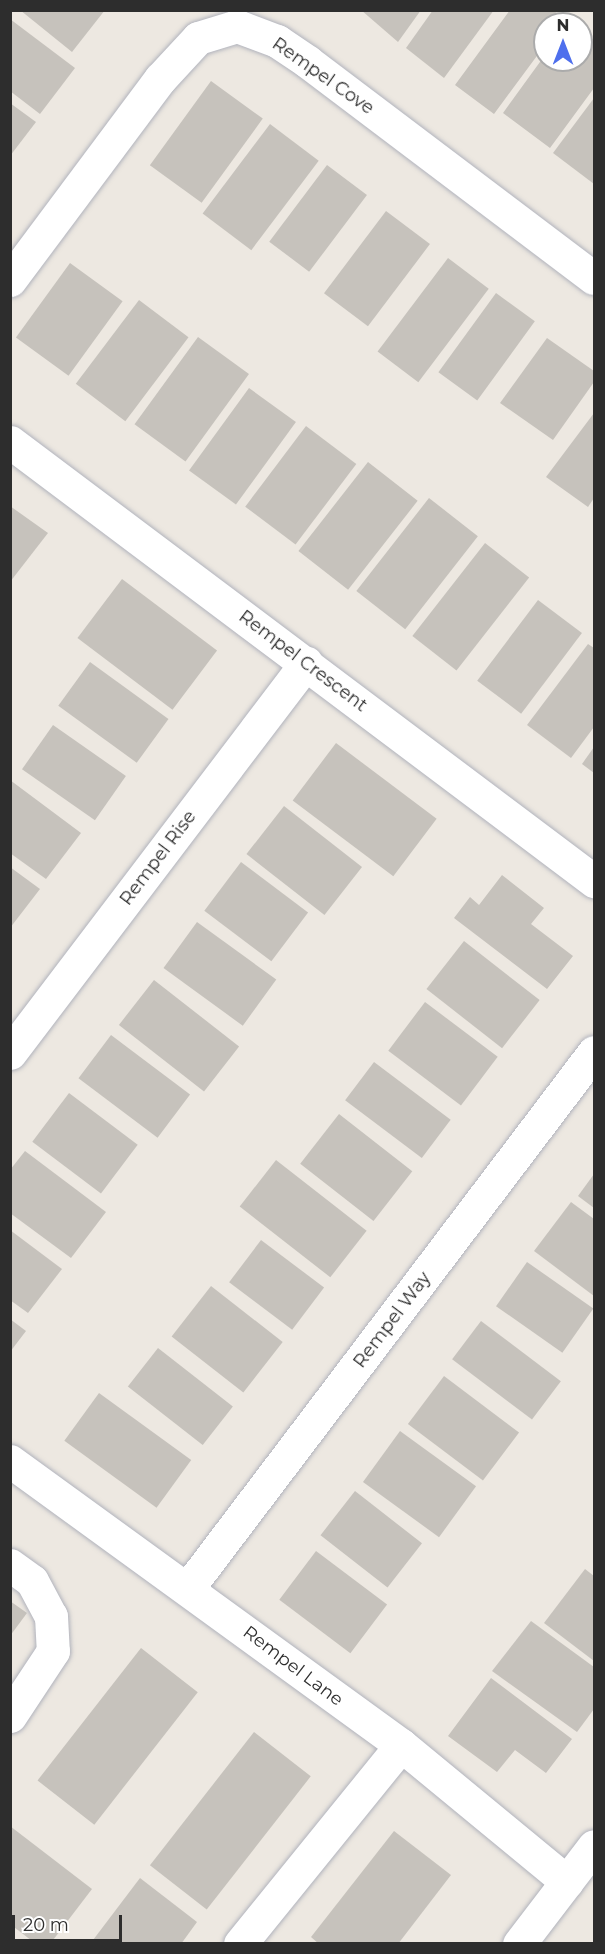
<!DOCTYPE html>
<style>
body{margin:0}
#map{position:relative;width:605px;height:1954px;overflow:hidden;background:#ede8e1;font-family:Montserrat,sans-serif}
div>[style]{position:absolute}
[style*='--x']{left:calc(var(--x)*1px);top:calc(var(--y)*1px);width:calc(var(--w)*1px);rotate:calc(var(--a)*1deg)}
.building>*{inset:0;background:#c6c2bc;transform-origin:0 0}
.roads{filter:drop-shadow(0 0 2px #b1b3bc) drop-shadow(0 0 2px #b1b3bc)}
.minor>*{height:33px;margin:-16.5px;padding:0 16.5px;transform-origin:16.5px;border-radius:16.5px;background:#fff}
span{translate:-50% -50%;white-space:nowrap;text-align:center;line-height:1.15;-webkit-text-stroke:6px #fff;paint-order:stroke}
.street-label{font-size:18px;color:#2d2d2d}
.frame{position:absolute;inset:0;border:12px solid #2d2d2d;pointer-events:none}
.north{position:absolute;left:533px;top:12px;width:60px;height:60px;box-sizing:border-box;background:#fff;border:2px solid #ababab;border-radius:50%;rotate:0deg;font-size:16px;font-weight:700;line-height:24px;text-align:center;color:#2d2d2d}
.north::after{content:'';display:block;margin:auto;width:21px;height:27px;background:#4e6fed;clip-path:polygon(50% 0,100% 100%,50% 72%,0 100%)}
.scale{position:absolute;left:12px;top:1915px;width:110px;height:27px;box-sizing:border-box;border:3px solid #2d2d2d;border-top:0;padding-left:8px;font-size:18px;line-height:21px;white-space:nowrap;color:#2d2d2d;-webkit-text-stroke:4px #fff;paint-order:stroke}
</style>
<div id="map">
<div class="building">
<i style="clip-path:polygon(20px 10px,105px 10px,72px 52px)"></i>
<i style="clip-path:polygon(361px 10px,421px 10px,398px 42px)"></i>
<i style="clip-path:polygon(433px 10px,494px 10px,444px 78px,406px 48px)"></i>
<i style="clip-path:polygon(510px 10px,553px 10px,564px 19px,545px 24px,545px 45px,494px 114px,455px 85px)"></i>
<i style="clip-path:polygon(10px 19px,75px 68px,40px 114px,10px 91px)"></i>
<i style="clip-path:polygon(581px 30px,594px 40px,594px 88px,550px 148px,503px 113px,545px 55px,545px 60px,581px 60px)"></i>
<i style="left:211px;top:81px;width:64px;height:104px;rotate:36deg"></i>
<i style="clip-path:polygon(594px 98px,594px 184px,553px 153px)"></i>
<i style="clip-path:polygon(10px 103px,36px 122px,10px 156px)"></i>
<i style="left:270px;top:124px;width:61px;height:112px;rotate:37deg"></i>
<i style="left:327px;top:165px;width:50px;height:96px;rotate:37deg"></i>
<i style="left:386px;top:211px;width:55px;height:103px;rotate:37deg"></i>
<i style="left:448px;top:258px;width:51px;height:117px;rotate:37deg"></i>
<i style="left:70px;top:263px;width:65px;height:92px;rotate:36deg"></i>
<i style="left:496px;top:293px;width:48px;height:98px;rotate:36deg"></i>
<i style="left:139px;top:300px;width:62px;height:105px;rotate:37deg"></i>
<i style="left:198px;top:337px;width:63px;height:108px;rotate:36deg"></i>
<i style="clip-path:polygon(547px 338px,594px 371px,594px 382px,553px 440px,500px 403px)"></i>
<i style="left:249px;top:388px;width:58px;height:102px;rotate:36deg"></i>
<i style="clip-path:polygon(594px 413px,594px 498px,588px 507px,546px 477px)"></i>
<i style="left:306px;top:426px;width:63px;height:101px;rotate:37deg"></i>
<i style="left:368px;top:462px;width:63px;height:113px;rotate:38deg"></i>
<i style="left:429px;top:498px;width:62px;height:118px;rotate:38deg"></i>
<i style="clip-path:polygon(10px 506px,48px 533px,10px 582px)"></i>
<i style="left:485px;top:543px;width:56px;height:118px;rotate:38deg"></i>
<i style="left:122px;top:579px;width:119px;height:74px;rotate:37deg"></i>
<i style="left:538px;top:600px;width:55px;height:101px;rotate:37deg"></i>
<i style="clip-path:polygon(588px 644px,594px 648px,594px 727px,571px 758px,527px 725px)"></i>
<i style="left:90px;top:662px;width:97px;height:54px;rotate:36deg"></i>
<i style="left:53px;top:725px;width:89px;height:54px;rotate:35deg"></i>
<i style="left:336px;top:743px;width:126px;height:72px;rotate:37deg"></i>
<i style="clip-path:polygon(594px 747px,594px 773px,582px 764px)"></i>
<i style="clip-path:polygon(10px 780px,81px 833px,46px 879px,10px 853px)"></i>
<i style="left:284px;top:806px;width:99px;height:61px;rotate:38deg"></i>
<i style="left:241px;top:862px;width:84px;height:61px;rotate:37deg"></i>
<i style="clip-path:polygon(10px 867px,40px 889px,10px 928px)"></i>
<i style="clip-path:polygon(502px 875px,544px 908px,531px 924px,573px 956px,547px 989px,454px 918px,470px 897px,479px 905px)"></i>
<i style="left:197px;top:922px;width:98px;height:57px;rotate:36deg"></i>
<i style="left:464px;top:941px;width:96px;height:61px;rotate:38deg"></i>
<i style="left:154px;top:980px;width:108px;height:57px;rotate:38deg"></i>
<i style="left:425px;top:1002px;width:91px;height:61px;rotate:37deg"></i>
<i style="left:111px;top:1035px;width:99px;height:54px;rotate:37deg"></i>
<i style="left:374px;top:1062px;width:96px;height:48px;rotate:37deg"></i>
<i style="left:69px;top:1093px;width:86px;height:61px;rotate:37deg"></i>
<i style="left:339px;top:1114px;width:93px;height:63px;rotate:38deg"></i>
<i style="clip-path:polygon(25px 1151px,106px 1212px,71px 1258px,10px 1213px,10px 1170px)"></i>
<i style="left:276px;top:1160px;width:115px;height:59px;rotate:38deg"></i>
<i style="clip-path:polygon(594px 1174px,594px 1208px,578px 1196px)"></i>
<i style="clip-path:polygon(571px 1202px,594px 1219px,594px 1296px,534px 1251px)"></i>
<i style="clip-path:polygon(10px 1230px,62px 1269px,28px 1313px,10px 1300px)"></i>
<i style="left:261px;top:1240px;width:79px;height:53px;rotate:37deg"></i>
<i style="left:527px;top:1262px;width:81px;height:54px;rotate:35deg"></i>
<i style="left:211px;top:1286px;width:91px;height:64px;rotate:38deg"></i>
<i style="clip-path:polygon(10px 1319px,26px 1331px,10px 1352px)"></i>
<i style="left:481px;top:1321px;width:100px;height:48px;rotate:37deg"></i>
<i style="left:158px;top:1348px;width:95px;height:49px;rotate:38deg"></i>
<i style="left:444px;top:1376px;width:94px;height:60px;rotate:37deg"></i>
<i style="left:99px;top:1393px;width:114px;height:59px;rotate:36deg"></i>
<i style="left:400px;top:1431px;width:94px;height:63px;rotate:36deg"></i>
<i style="left:355px;top:1491px;width:85px;height:56px;rotate:38deg"></i>
<i style="left:316px;top:1551px;width:89px;height:61px;rotate:37deg"></i>
<i style="clip-path:polygon(585px 1569px,594px 1576px,594px 1661px,544px 1623px)"></i>
<i style="clip-path:polygon(10px 1601px,27px 1613px,10px 1636px)"></i>
<i style="clip-path:polygon(531px 1621px,594px 1667px,594px 1709px,577px 1732px,492px 1671px)"></i>
<i style="left:141px;top:1648px;width:72px;height:168px;rotate:38deg"></i>
<i style="clip-path:polygon(491px 1678px,572px 1739px,546px 1773px,515px 1750px,497px 1772px,448px 1736px)"></i>
<i style="left:254px;top:1732px;width:72px;height:169px;rotate:38deg"></i>
<i style="clip-path:polygon(10px 1826px,92px 1889px,50px 1944px,36px 1944px,10px 1924px)"></i>
<i style="clip-path:polygon(394px 1831px,451px 1875px,398px 1944px,319px 1944px,311px 1937px)"></i>
<i style="clip-path:polygon(140px 1878px,197px 1922px,181px 1944px,90px 1944px)"></i>
</div>
<div class="roads">
<div class="minor">
<i style="--x:10;--y:280;--w:251;--a:-53.3"></i>
<i style="--x:160;--y:79;--w:56;--a:-47.2"></i>
<i style="--x:198;--y:38;--w:41;--a:-17.1"></i>
<i style="--x:237;--y:26;--w:43;--a:20.6"></i>
<i style="--x:277;--y:41;--w:37;--a:34"></i>
<i style="--x:308;--y:62;--w:358;--a:37.1"></i>
<i style="--x:10;--y:442;--w:731;--a:36.93"></i>
<i style="--x:10;--y:1053;--w:490;--a:-52.8"></i>
<i style="--x:10;--y:1461;--w:483;--a:36"></i>
<i style="--x:401;--y:1745;--w:215;--a:39.5"></i>
<i style="--x:10;--y:1565;--w:27;--a:36"></i>
<i style="--x:32;--y:1581;--w:40;--a:62"></i>
<i style="--x:51;--y:1616;--w:35;--a:87"></i>
<i style="--x:53;--y:1651;--w:78;--a:123.5"></i>
<i style="--x:188;--y:1588;--w:672;--a:-52.86"></i>
<i style="--x:240;--y:1944;--w:256;--a:-51"></i>
<i style="--x:519;--y:1944;--w:123;--a:-52.6"></i>
</div>
</div>
<div class="street-label">
<span style="left:323px;top:76px;rotate:35deg">Rempel Cove</span>
<span style="left:303px;top:661px;rotate:37deg">Rempel Crescent</span>
<span style="left:158px;top:858px;rotate:-53deg">Rempel Rise</span>
<span style="left:392px;top:1320px;rotate:-53deg">Rempel Way</span>
<span style="left:293px;top:1666px;rotate:37deg">Rempel Lane</span>
</div>
<div class="frame"></div>
<div class="north">N</div>
<div class="scale">20 m</div>
</div>
